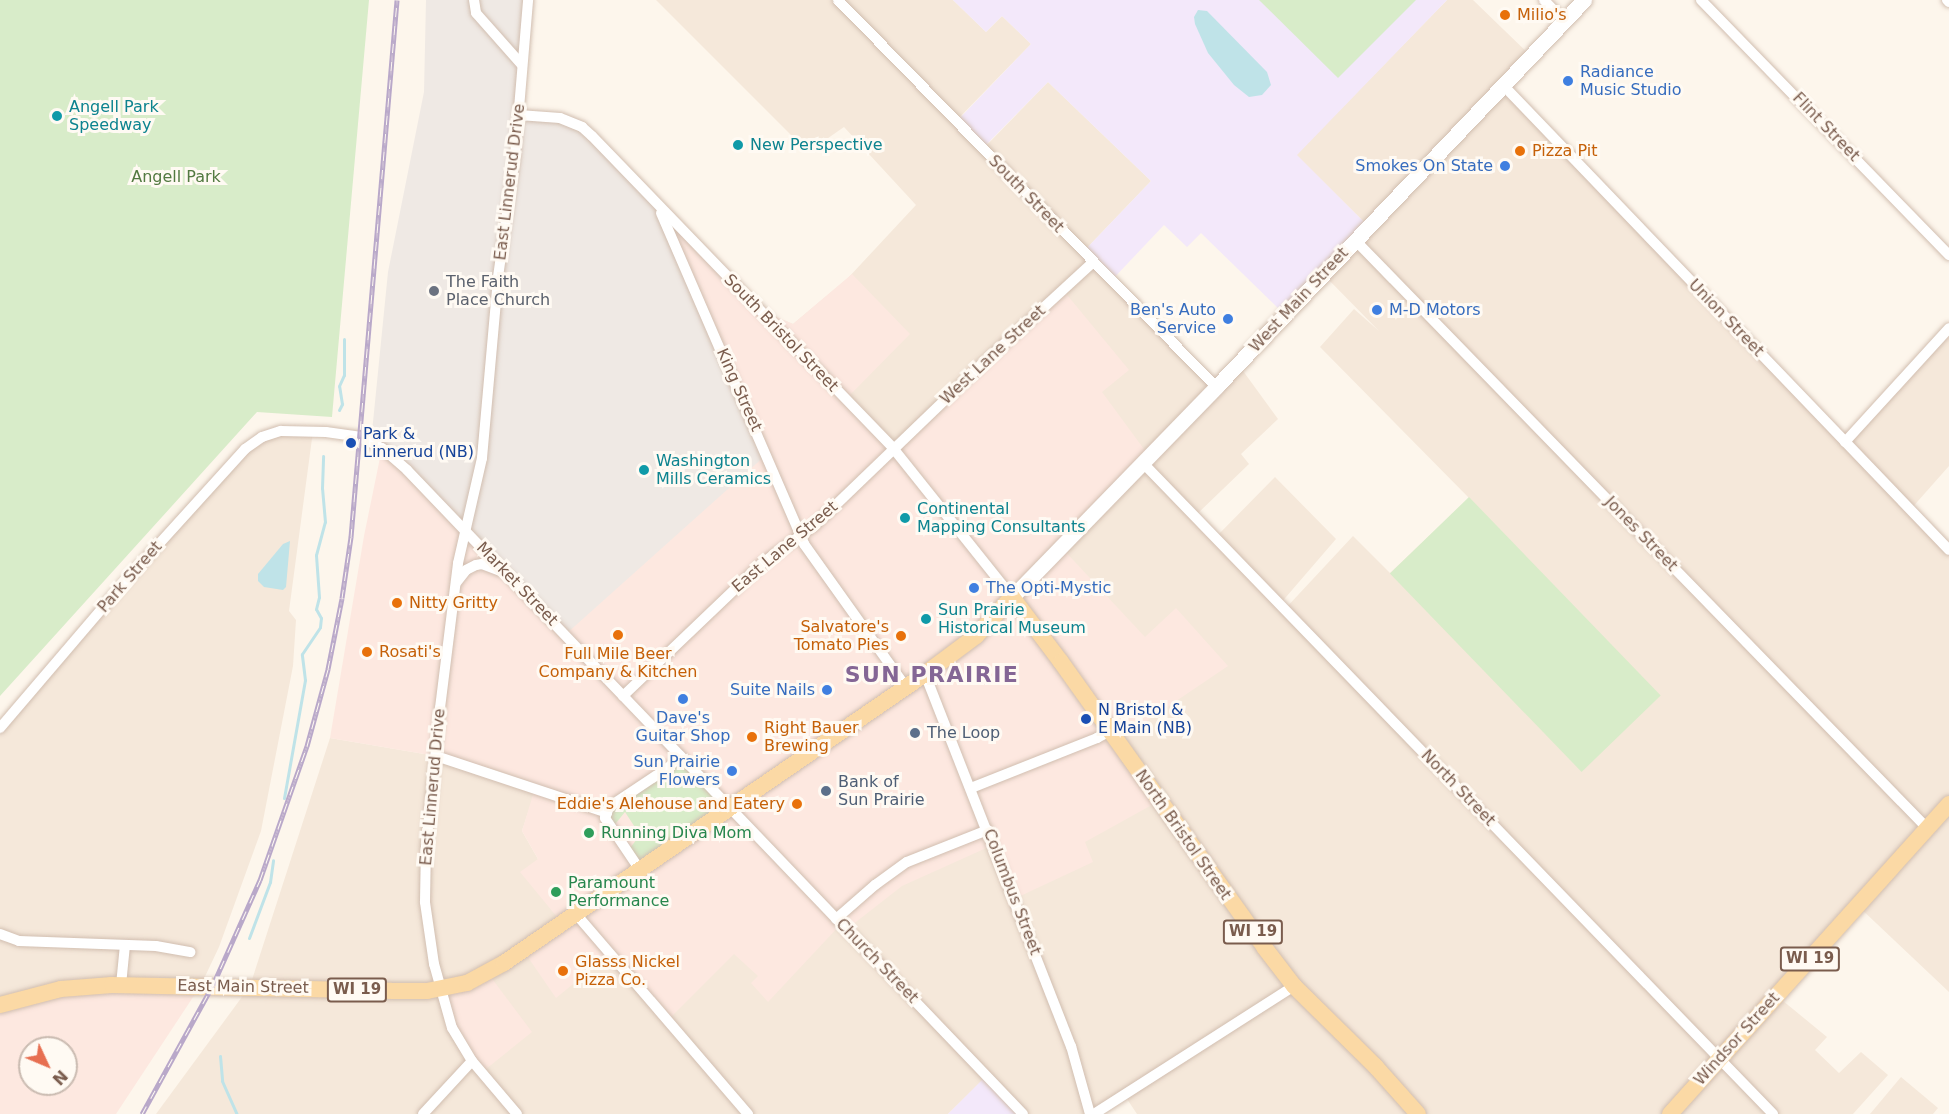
<!DOCTYPE html>
<style>
body{margin:0}
#map{position:relative;width:1949px;height:1114px;overflow:hidden;background:#fdf6ec;font-family:"DejaVu Sans",sans-serif}
div>[style]{position:absolute}
[style*='--x']{left:calc(var(--x)*1px);top:calc(var(--y)*1px);width:calc(var(--w)*1px);rotate:calc(var(--a)*1deg)}
.residential>*{inset:0;background:#f5e8da}
.commercial>*{inset:0;background:#fde8e0}
.industrial>*{inset:0;background:#efe9e4}
.education>*{inset:0;background:#f3e8fa}
.green>*{inset:0;background:#d8ecc9;transform-origin:0 0}
.water>*{inset:0;background:#bfe3e8}
.stream>*{height:3px;margin:-1.5px;padding:0 1.5px;transform-origin:1.5px;border-radius:1.5px;background:#bfe3e8}
.roads{filter:drop-shadow(0 0 2px #d1beb0) drop-shadow(0 0 2px #d1beb0)}
.minor>*{height:10px;margin:-5px;padding:0 5px;transform-origin:5px;border-radius:5px;background:#fff}
.secondary>*{height:15px;margin:-7.5px;padding:0 7.5px;transform-origin:7.5px;border-radius:7.5px;background:#fff}
.primary>*{height:16px;margin:-8px;padding:0 8px;transform-origin:8px;border-radius:8px;background:#fbd9a5}
.rail>*{height:5px;margin-top:-2.5px;transform-origin:0;background:repeating-linear-gradient(90deg,#fffaf3 0 9px,#b9a8c9 0 18px);box-sizing:border-box;border-block:2px solid #b9a8c9}
.dots>*{width:16px;height:16px;translate:-50% -50%;box-sizing:border-box;border:3px solid #fffaf3;border-radius:50%}
span{translate:-50% -50%;white-space:nowrap;text-align:center;line-height:1.15;-webkit-text-stroke:6px #fffaf3;paint-order:stroke}
.shield-label span{padding:2px 4px;background:#fffaf3;border:2px solid;border-radius:4px;-webkit-text-stroke-width:0}
.shield-label{font-size:15px;color:#7a5c4d;font-weight:700}
.food-label{font-size:16px;color:#c56008}
.left{translate:0 -50%;text-align:left}
.right{translate:-100% -50%;text-align:right}
.shop-label{font-size:16px;color:#366cbe}
.culture-label{font-size:16px;color:#0d838f}
.street-label{font-size:16px;color:#7a5c4d}
.park-label{font-size:16px;color:#537a41}
.worship-label{font-size:16px;color:#5b616d}
.transit-label{font-size:16px;color:#164399}
.service-label{font-size:16px;color:#4e5e75}
.leisure-label{font-size:16px;color:#27864d}
.district-label{font-size:22px;color:#846695;font-weight:700;letter-spacing:1.5px}
.north{position:absolute;left:18px;top:1036px;width:60px;height:60px;box-sizing:border-box;background:#fffaf3;border:2px solid #cabbb1;border-radius:50%;rotate:134deg;font-size:16px;font-weight:700;line-height:24px;text-align:center;color:#7a5c4d}
.north::after{content:'';display:block;margin:auto;width:21px;height:27px;background:#e76f51;clip-path:polygon(50% 0,100% 100%,50% 72%,0 100%)}
</style>
<div id="map">
<div class="residential">
<i style="clip-path:polygon(656px 0,953px 0,986px 32px,1002px 16px,1031px 44px,956px 121px,983px 149px,1048px 82px,1151px 181px,1083px 252px,1215px 387px,1238px 364px,1278px 419px,1241px 454px,1249px 464px,1195px 516px,1216px 537px,1275px 477px,1336px 539px,1280px 604px,1285px 609px,1353px 536px,1390px 573px,1469px 498px,1320px 347px,1354px 309px,1379px 331px,1323px 274px,1368px 226px,1296px 155px,1447px 0,1473px 0,1531px 56px,1503px 85px,1845px 442px,1949px 328px,1949px 466px,1910px 510px,1949px 550px,1949px 992px,1858px 906px,1777px 996px,1827px 1037px,1815px 1050px,1839px 1073px,1861px 1052px,1888px 1075px,1853px 1114px,1137px 1114px,1125px 1096px,1094px 1114px,1023px 1114px,987px 1076px,948px 1114px,156px 1114px,250px 986px,330px 738px,436px 756px,536px 788px,522px 831px,538px 859px,563px 923px,566px 634px,758px 309px,793px 324px,848px 278px,916px 205px,844px 127px,808px 152px)"></i>
<i style="clip-path:polygon(313px 431px,289px 611px,296px 620px,293px 666px,261px 831px,219px 947px,201px 985px,0 1005px,0 728px,262px 437px)"></i>
<i style="clip-path:polygon(1901px 1077px,1938px 1108px,1933px 1114px,1870px 1114px)"></i>
</div>
<div class="commercial">
<i style="clip-path:polygon(658px 207px,758px 309px,793px 324px,852px 274px,910px 334px,846px 399px,893px 448px,1063px 290px,1129px 370px,1102px 392px,1149px 456px,1061px 547px,1145px 637px,1176px 608px,1228px 666px,1117px 741px,1159px 801px,1085px 842px,1093px 862px,1014px 899px,993px 845px,902px 886px,847px 929px,841px 924px,768px 1002px,751px 983px,758px 976px,734px 954px,669px 1019px,611px 953px,556px 998px,523px 950px,562px 923px,520px 872px,538px 859px,522px 831px,535px 788px,436px 756px,330px 738px,364px 536px,382px 448px)"></i>
<i style="clip-path:polygon(487px 972px,532px 1032px,481px 1073px,452px 1028px,442px 989px)"></i>
<i style="clip-path:polygon(evenodd,201px 985px,116px 1114px,0 1114px,0 1005px,20px 998px,201px 985px,30px 1048px,66px 1048px,66px 1084px,30px 1084px,30px 1048px)"></i>
</div>
<div class="industrial">
<i style="clip-path:polygon(426px 0,528px 0,519px 115px,571px 122px,658px 207px,767px 454px,566px 634px,371px 442px,388px 272px,424px 92px)"></i>
</div>
<div class="education">
<i style="clip-path:polygon(953px 0,1447px 0,1297px 155px,1368px 226px,1285px 315px,1201px 233px,1187px 247px,1164px 225px,1111px 281px,1083px 252px,1151px 181px,1048px 82px,982px 149px,956px 122px,1031px 44px,1002px 16px,986px 32px)"></i>
<i style="clip-path:polygon(987px 1075px,1023px 1114px,948px 1114px)"></i>
</div>
<div class="green">
<i style="clip-path:polygon(0 0,369px 0,332px 417px,257px 412px,0 696px)"></i>
<i style="clip-path:polygon(1259px 0,1416px 0,1338px 78px)"></i>
<i style="left:1469px;top:497px;width:276px;height:110px;rotate:46deg"></i>
<i style="clip-path:polygon(680px 756px,732px 807px,640px 870px,627px 852px,640px 835px,625px 812px,612px 828px,609px 807px)"></i>
</div>
<div class="water">
<i style="clip-path:polygon(1198px 10px,1207px 11px,1267px 72px,1271px 85px,1262px 95px,1249px 97px,1234px 85px,1208px 53px,1195px 24px,1194px 17px)"></i>
<i style="clip-path:polygon(290px 541px,286px 587px,283px 590px,264px 587px,258px 581px,258px 574px,283px 544px)"></i>
</div>
<div class="stream">
<i style="--x:339;--y:410;--w:7;--a:-63"></i>
<i style="--x:342;--y:404;--w:18;--a:-99"></i>
<i style="--x:339;--y:386;--w:12;--a:-66"></i>
<i style="--x:344;--y:375;--w:36;--a:-90"></i>
<i style="--x:284;--y:798;--w:120;--a:-79.9"></i>
<i style="--x:305;--y:680;--w:26;--a:-97"></i>
<i style="--x:302;--y:654;--w:32;--a:-56"></i>
<i style="--x:320;--y:627;--w:9;--a:-84"></i>
<i style="--x:321;--y:618;--w:10;--a:-119"></i>
<i style="--x:316;--y:609;--w:12;--a:-76"></i>
<i style="--x:319;--y:597;--w:42;--a:-94.1"></i>
<i style="--x:316;--y:555;--w:34;--a:-75"></i>
<i style="--x:325;--y:522;--w:34;--a:-95"></i>
<i style="--x:322;--y:488;--w:32;--a:-88"></i>
<i style="--x:249;--y:938;--w:60;--a:-69.4"></i>
<i style="--x:270;--y:882;--w:22;--a:-82"></i>
<i style="--x:220;--y:1056;--w:25;--a:85"></i>
<i style="--x:222;--y:1081;--w:36;--a:66"></i>
</div>
<div class="roads">
<div class="minor">
<i style="--x:474;--y:0;--w:13;--a:81"></i>
<i style="--x:476;--y:13;--w:69;--a:48.5"></i>
<i style="--x:838;--y:0;--w:541;--a:45.67"></i>
<i style="--x:1544;--y:0;--w:29;--a:46"></i>
<i style="--x:1701;--y:0;--w:356;--a:45.8"></i>
<i style="--x:1947;--y:0;--w:3;--a:45"></i>
<i style="--x:1503;--y:85;--w:644;--a:46.19"></i>
<i style="--x:519;--y:115;--w:41;--a:4.2"></i>
<i style="--x:560;--y:118;--w:24;--a:22"></i>
<i style="--x:582;--y:127;--w:13;--a:42"></i>
<i style="--x:592;--y:136;--w:434;--a:46"></i>
<i style="--x:893;--y:448;--w:191;--a:51.4"></i>
<i style="--x:661;--y:213;--w:361;--a:66.6"></i>
<i style="--x:804;--y:544;--w:176;--a:54.5"></i>
<i style="--x:1355;--y:240;--w:820;--a:45.79"></i>
<i style="--x:1845;--y:442;--w:154;--a:-47.6"></i>
<i style="--x:1143;--y:463;--w:906;--a:45.94"></i>
<i style="--x:456;--y:583;--w:16;--a:-52"></i>
<i style="--x:466;--y:570;--w:11;--a:-27"></i>
<i style="--x:476;--y:565;--w:6;--a:-9"></i>
<i style="--x:482;--y:564;--w:22;--a:21"></i>
<i style="--x:925;--y:674;--w:400;--a:68.6"></i>
<i style="--x:1071;--y:1046;--w:71;--a:74.4"></i>
<i style="--x:623;--y:696;--w:191;--a:-43.7"></i>
<i style="--x:761;--y:564;--w:67;--a:-35.8"></i>
<i style="--x:815;--y:525;--w:228;--a:-43.9"></i>
<i style="--x:979;--y:367;--w:155;--a:-42.6"></i>
<i style="--x:0;--y:728;--w:199;--a:-49.5"></i>
<i style="--x:129;--y:577;--w:173;--a:-47.8"></i>
<i style="--x:245;--y:449;--w:21;--a:-35"></i>
<i style="--x:262;--y:437;--w:20;--a:-18"></i>
<i style="--x:281;--y:431;--w:45;--a:1.3"></i>
<i style="--x:326;--y:432;--w:34;--a:8"></i>
<i style="--x:360;--y:437;--w:25;--a:27"></i>
<i style="--x:382;--y:448;--w:33;--a:41"></i>
<i style="--x:407;--y:470;--w:891;--a:46.27"></i>
<i style="--x:436;--y:756;--w:180;--a:18.4"></i>
<i style="--x:971;--y:788;--w:136;--a:-21.6"></i>
<i style="--x:1097;--y:738;--w:15;--a:-28"></i>
<i style="--x:640;--y:870;--w:63;--a:-123.9"></i>
<i style="--x:605;--y:818;--w:5;--a:-68"></i>
<i style="--x:607;--y:813;--w:6;--a:-72"></i>
<i style="--x:609;--y:807;--w:72;--a:-33.7"></i>
<i style="--x:669;--y:767;--w:16;--a:-45"></i>
<i style="--x:576;--y:914;--w:264;--a:49.3"></i>
<i style="--x:836;--y:919;--w:52;--a:-41.1"></i>
<i style="--x:875;--y:885;--w:39;--a:-36"></i>
<i style="--x:907;--y:862;--w:87;--a:-21.6"></i>
<i style="--x:0;--y:934;--w:20;--a:20"></i>
<i style="--x:19;--y:941;--w:137;--a:2.1"></i>
<i style="--x:156;--y:946;--w:35;--a:10"></i>
<i style="--x:121;--y:985;--w:40;--a:-84.3"></i>
<i style="--x:423;--y:1114;--w:72;--a:-47.2"></i>
<i style="--x:517;--y:1114;--w:70;--a:-130.3"></i>
<i style="--x:472;--y:1061;--w:39;--a:-121"></i>
<i style="--x:452;--y:1028;--w:66;--a:-105.7"></i>
<i style="--x:434;--y:964;--w:63;--a:-98.3"></i>
<i style="--x:425;--y:902;--w:55;--a:-89"></i>
<i style="--x:426;--y:847;--w:140;--a:-84.2"></i>
<i style="--x:440;--y:708;--w:146;--a:-82.9"></i>
<i style="--x:458;--y:563;--w:108;--a:-77.1"></i>
<i style="--x:482;--y:458;--w:182;--a:-84.9"></i>
<i style="--x:498;--y:277;--w:122;--a:-82"></i>
<i style="--x:515;--y:156;--w:157;--a:-85.2"></i>
<i style="--x:1094;--y:1114;--w:237;--a:-32.6"></i>
</div>
<div class="secondary">
<i style="--x:1012;--y:597;--w:293;--a:-45.8"></i>
<i style="--x:1216;--y:387;--w:534;--a:-46.44"></i>
</div>
<div class="primary">
<i style="--x:0;--y:1005;--w:63;--a:-14.7"></i>
<i style="--x:61;--y:989;--w:51;--a:-4.5"></i>
<i style="--x:112;--y:985;--w:279;--a:1.2"></i>
<i style="--x:391;--y:991;--w:36;--a:0"></i>
<i style="--x:427;--y:991;--w:41;--a:-11.3"></i>
<i style="--x:467;--y:983;--w:42;--a:-28.4"></i>
<i style="--x:504;--y:963;--w:511;--a:-34.47"></i>
<i style="--x:925;--y:674;--w:64;--a:-36.7"></i>
<i style="--x:976;--y:636;--w:53;--a:-47.3"></i>
<i style="--x:1012;--y:597;--w:81;--a:53"></i>
<i style="--x:1061;--y:662;--w:350;--a:54.5"></i>
<i style="--x:1264;--y:947;--w:49;--a:52.4"></i>
<i style="--x:1294;--y:986;--w:115;--a:44.6"></i>
<i style="--x:1376;--y:1067;--w:63;--a:48.2"></i>
<i style="--x:1670;--y:1114;--w:417;--a:-48"></i>
</div>
</div>
<div class="rail">
<i style="--x:142;--y:1114;--w:147;--a:-61.2"></i>
<i style="--x:213;--y:985;--w:115;--a:-65.9"></i>
<i style="--x:260;--y:880;--w:142;--a:-70.7"></i>
<i style="--x:307;--y:746;--w:80;--a:-74.7"></i>
<i style="--x:328;--y:669;--w:72;--a:-78.8"></i>
<i style="--x:342;--y:598;--w:62;--a:-81.6"></i>
<i style="--x:351;--y:537;--w:539;--a:-85.1"></i>
</div>
<div class="dots">
<i style="left:1505px;top:15px;background:#e8710a"></i>
<i style="left:1568px;top:81px;background:#3f7fe0"></i>
<i style="left:57px;top:116px;background:#0f9aa8"></i>
<i style="left:738px;top:145px;background:#0f9aa8"></i>
<i style="left:1520px;top:151px;background:#e8710a"></i>
<i style="left:1505px;top:166px;background:#3f7fe0"></i>
<i style="left:434px;top:291px;background:#6b7280"></i>
<i style="left:1377px;top:310px;background:#3f7fe0"></i>
<i style="left:1228px;top:319px;background:#3f7fe0"></i>
<i style="left:351px;top:443px;background:#1a4fb4"></i>
<i style="left:644px;top:470px;background:#0f9aa8"></i>
<i style="left:905px;top:518px;background:#0f9aa8"></i>
<i style="left:974px;top:588px;background:#3f7fe0"></i>
<i style="left:397px;top:603px;background:#e8710a"></i>
<i style="left:926px;top:619px;background:#0f9aa8"></i>
<i style="left:618px;top:635px;background:#e8710a"></i>
<i style="left:901px;top:636px;background:#e8710a"></i>
<i style="left:367px;top:652px;background:#e8710a"></i>
<i style="left:827px;top:690px;background:#3f7fe0"></i>
<i style="left:683px;top:699px;background:#3f7fe0"></i>
<i style="left:1086px;top:719px;background:#1a4fb4"></i>
<i style="left:915px;top:733px;background:#5c6f8a"></i>
<i style="left:752px;top:737px;background:#e8710a"></i>
<i style="left:732px;top:771px;background:#3f7fe0"></i>
<i style="left:826px;top:791px;background:#5c6f8a"></i>
<i style="left:797px;top:804px;background:#e8710a"></i>
<i style="left:589px;top:833px;background:#2e9e5b"></i>
<i style="left:556px;top:892px;background:#2e9e5b"></i>
<i style="left:563px;top:971px;background:#e8710a"></i>
</div>
<div class="shield-label">
<span style="left:1253px;top:932px">WI 19</span>
<span style="left:1810px;top:959px">WI 19</span>
<span style="left:357px;top:990px">WI 19</span>
</div>
<div class="food-label">
<span class="left" style="left:1517px;top:15px">Milio's</span>
<span class="left" style="left:1532px;top:151px">Pizza Pit</span>
<span class="left" style="left:409px;top:603px">Nitty Gritty</span>
<span class="right" style="left:889px;top:636px">Salvatore's<br>Tomato Pies</span>
<span class="left" style="left:379px;top:652px">Rosati's</span>
<span style="left:618px;top:663px">Full Mile Beer<br>Company &amp; Kitchen</span>
<span class="left" style="left:764px;top:737px">Right Bauer<br>Brewing</span>
<span class="right" style="left:785px;top:804px">Eddie's Alehouse and Eatery</span>
<span class="left" style="left:575px;top:971px">Glasss Nickel<br>Pizza Co.</span>
</div>
<div class="shop-label">
<span class="left" style="left:1580px;top:81px">Radiance<br>Music Studio</span>
<span class="right" style="left:1493px;top:166px">Smokes On State</span>
<span class="right" style="left:1216px;top:319px">Ben's Auto<br>Service</span>
<span class="left" style="left:1389px;top:310px">M-D Motors</span>
<span class="left" style="left:986px;top:588px">The Opti-Mystic</span>
<span class="right" style="left:815px;top:690px">Suite Nails</span>
<span style="left:683px;top:727px">Dave's<br>Guitar Shop</span>
<span class="right" style="left:720px;top:771px">Sun Prairie<br>Flowers</span>
</div>
<div class="culture-label">
<span class="left" style="left:69px;top:116px">Angell Park<br>Speedway</span>
<span class="left" style="left:750px;top:145px">New Perspective</span>
<span class="left" style="left:656px;top:470px">Washington<br>Mills Ceramics</span>
<span class="left" style="left:917px;top:518px">Continental<br>Mapping Consultants</span>
<span class="left" style="left:938px;top:619px">Sun Prairie<br>Historical Museum</span>
</div>
<div class="street-label">
<span style="left:1826px;top:127px;rotate:46deg">Flint Street</span>
<span style="left:510px;top:182px;rotate:-83deg">East Linnerud Drive</span>
<span style="left:1026px;top:194px;rotate:46deg">South Street</span>
<span style="left:1299px;top:300px;rotate:-47deg">West Main Street</span>
<span style="left:1726px;top:318px;rotate:46deg">Union Street</span>
<span style="left:781px;top:333px;rotate:46deg">South Bristol Street</span>
<span style="left:993px;top:355px;rotate:-43deg">West Lane Street</span>
<span style="left:739px;top:390px;rotate:66deg">King Street</span>
<span style="left:1641px;top:534px;rotate:46deg">Jones Street</span>
<span style="left:785px;top:547px;rotate:-40deg">East Lane Street</span>
<span style="left:130px;top:577px;rotate:-49deg">Park Street</span>
<span style="left:517px;top:584px;rotate:46deg">Market Street</span>
<span style="left:433px;top:787px;rotate:-85deg">East Linnerud Drive</span>
<span style="left:1458px;top:788px;rotate:46deg">North Street</span>
<span style="left:1183px;top:835px;rotate:55deg">North Bristol Street</span>
<span style="left:1012px;top:892px;rotate:69deg">Columbus Street</span>
<span style="left:877px;top:961px;rotate:46deg">Church Street</span>
<span style="left:243px;top:987px;rotate:1deg">East Main Street</span>
<span style="left:1737px;top:1039px;rotate:-48deg">Windsor Street</span>
</div>
<div class="park-label">
<span style="left:176px;top:177px">Angell Park</span>
</div>
<div class="worship-label">
<span class="left" style="left:446px;top:291px">The Faith<br>Place Church</span>
</div>
<div class="transit-label">
<span class="left" style="left:363px;top:443px">Park &amp;<br>Linnerud (NB)</span>
<span class="left" style="left:1098px;top:719px">N Bristol &amp;<br>E Main (NB)</span>
</div>
<div class="service-label">
<span class="left" style="left:927px;top:733px">The Loop</span>
<span class="left" style="left:838px;top:791px">Bank of<br>Sun Prairie</span>
</div>
<div class="leisure-label">
<span class="left" style="left:601px;top:833px">Running Diva Mom</span>
<span class="left" style="left:568px;top:892px">Paramount<br>Performance</span>
</div>
<div class="district-label">
<span style="left:932px;top:675px">SUN PRAIRIE</span>
</div>
<div class="north">N</div>
</div>
